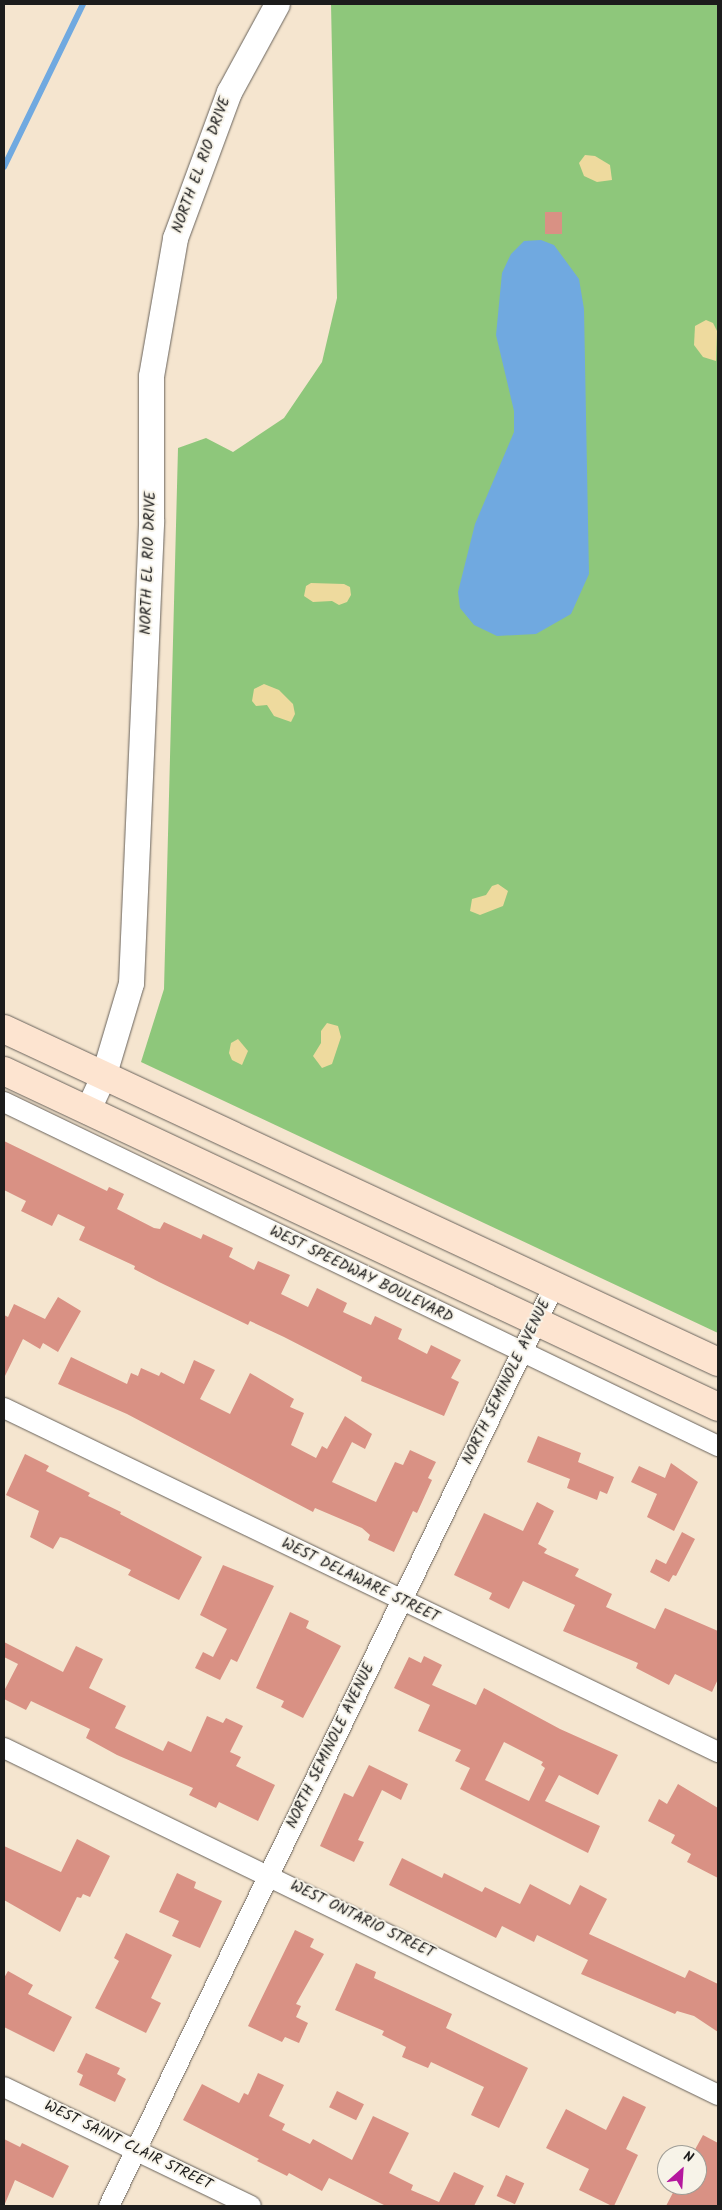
<!DOCTYPE html>
<style>
body{margin:0}
#map{position:relative;width:722px;height:2210px;overflow:hidden;background:#f5e5cf;font-family:Kalam,sans-serif}
div>[style]{position:absolute}
[style*='--x']{left:calc(var(--x)*1px);top:calc(var(--y)*1px);width:calc(var(--w)*1px);rotate:calc(var(--a)*1deg)}
.green>*{inset:0;background:#8ec77b}
.sand>*{inset:0;background:#eeda9e}
.water>*{inset:0;background:#70a9e0}
.stream>*{height:5.5px;margin:-2.75px;padding:0 2.75px;transform-origin:2.75px;border-radius:2.75px;background:#70a9e0}
.building>*{inset:0;background:#d99184;transform-origin:0 0}
.roads{filter:drop-shadow(0 0 1px #68625b) drop-shadow(0 0 1px #68625b)}
.minor>*{height:20px;margin:-10px;padding:0 10px;transform-origin:10px;border-radius:10px;background:#fff}
.tertiary>*{height:25px;margin:-12.5px;padding:0 12.5px;transform-origin:12.5px;border-radius:12.5px;background:#fff}
.secondary>*{height:28px;margin:-14px;padding:0 14px;transform-origin:14px;border-radius:14px;background:#fde4d0}
span{translate:-50% -50%;white-space:nowrap;text-align:center;line-height:1.15;-webkit-text-stroke:4px #f7f3e8;paint-order:stroke}
.street-label{font-size:15px;color:#1c1c1c}
.frame{position:absolute;inset:0;border:5px solid #1c1c1c;pointer-events:none}
.north{position:absolute;left:657px;top:2145px;width:50px;height:50px;box-sizing:border-box;background:#f7f3e8;border:1px solid #9f9d96;border-radius:50%;rotate:26deg;font-size:14px;font-weight:700;line-height:20px;text-align:center;color:#1c1c1c}
.north::after{content:'';display:block;margin:auto;width:18px;height:22px;background:#b5179e;clip-path:polygon(50% 0,100% 100%,50% 72%,0 100%)}
</style>
<div id="map">
<div class="green">
<i style="clip-path:polygon(331px 4px,718px 4px,718px 1333px,141px 1062px,164px 989px,178px 448px,206px 438px,233px 452px,284px 418px,322px 362px,337px 298px)"></i>
</div>
<div class="sand">
<i style="clip-path:polygon(585px 155px,595px 156px,610px 165px,612px 180px,597px 182px,584px 176px,579px 163px)"></i>
<i style="clip-path:polygon(706px 320px,713px 323px,717px 331px,716px 361px,703px 357px,694px 345px,695px 326px)"></i>
<i style="clip-path:polygon(311px 583px,344px 584px,350px 587px,351px 595px,347px 602px,339px 605px,332px 601px,313px 602px,304px 596px,306px 586px)"></i>
<i style="clip-path:polygon(264px 684px,279px 690px,293px 704px,295px 714px,291px 722px,274px 716px,267px 705px,256px 706px,252px 701px,254px 689px)"></i>
<i style="clip-path:polygon(498px 884px,508px 891px,503px 906px,480px 915px,470px 911px,472px 899px,486px 895px,492px 886px)"></i>
<i style="clip-path:polygon(327px 1023px,338px 1026px,341px 1037px,332px 1064px,322px 1068px,313px 1056px,321px 1043px,321px 1031px)"></i>
<i style="clip-path:polygon(238px 1039px,248px 1051px,242px 1065px,232px 1060px,229px 1053px,231px 1043px)"></i>
</div>
<div class="water">
<i style="clip-path:polygon(541px 240px,554px 245px,579px 279px,584px 309px,589px 574px,571px 614px,536px 634px,497px 636px,474px 625px,460px 608px,458px 592px,475px 524px,514px 432px,514px 411px,496px 335px,502px 273px,511px 254px,524px 241px)"></i>
</div>
<div class="stream">
<i style="--x:4;--y:167;--w:181;--a:-64.1"></i>
</div>
<div class="building">
<i style="left:545px;top:212px;width:17px;height:22px"></i>
<i style="clip-path:polygon(4px 1141px,107px 1191px,109px 1187px,124px 1194px,117px 1209px,154px 1228px,160px 1229px,164px 1222px,201px 1239px,203px 1234px,233px 1248px,229px 1257px,254px 1270px,258px 1261px,290px 1275px,281px 1294px,308px 1307px,317px 1288px,347px 1303px,343px 1312px,371px 1325px,375px 1316px,402px 1329px,398px 1339px,427px 1354px,431px 1345px,461px 1360px,451px 1378px,459px 1382px,444px 1416px,361px 1381px,362px 1377px,284px 1337px,250px 1321px,248px 1325px,159px 1282px,134px 1269px,135px 1266px,79px 1240px,85px 1227px,58px 1214px,52px 1226px,21px 1211px,26px 1201px,4px 1190px)"></i>
<i style="clip-path:polygon(58px 1297px,81px 1311px,58px 1352px,43px 1343px,40px 1349px,23px 1339px,4px 1378px,4px 1315px,8px 1317px,14px 1304px,45px 1319px)"></i>
<i style="clip-path:polygon(71px 1357px,127px 1384px,131px 1373px,138px 1376px,141px 1368px,159px 1376px,161px 1372px,184px 1384px,194px 1360px,215px 1370px,200px 1399px,230px 1414px,250px 1373px,294px 1399px,290px 1407px,304px 1413px,291px 1445px,316px 1458px,322px 1446px,327px 1449px,345px 1416px,372px 1434px,365px 1449px,352px 1442px,332px 1482px,376px 1502px,395px 1462px,403px 1465px,410px 1450px,436px 1462px,428px 1478px,432px 1480px,417px 1513px,413px 1511px,394px 1552px,368px 1540px,370px 1535px,362px 1528px,315px 1508px,313px 1512px,127px 1414px,58px 1384px)"></i>
<i style="clip-path:polygon(538px 1436px,581px 1453px,578px 1462px,614px 1477px,607px 1494px,600px 1491px,597px 1500px,567px 1488px,570px 1479px,527px 1462px)"></i>
<i style="clip-path:polygon(25px 1454px,49px 1466px,46px 1471px,90px 1493px,88px 1496px,121px 1512px,120px 1514px,202px 1557px,179px 1600px,128px 1575px,131px 1570px,67px 1539px,60px 1537px,53px 1549px,30px 1537px,39px 1511px,6px 1495px)"></i>
<i style="clip-path:polygon(671px 1463px,698px 1482px,674px 1531px,647px 1517px,657px 1494px,631px 1482px,639px 1466px,665px 1478px)"></i>
<i style="clip-path:polygon(537px 1502px,554px 1511px,538px 1544px,547px 1549px,544px 1553px,579px 1569px,575px 1576px,612px 1594px,606px 1607px,655px 1629px,665px 1608px,718px 1631px,718px 1679px,712px 1692px,675px 1674px,669px 1685px,636px 1668px,638px 1663px,563px 1631px,575px 1605px,523px 1581px,509px 1609px,489px 1599px,492px 1593px,454px 1575px,484px 1513px,523px 1531px)"></i>
<i style="clip-path:polygon(682px 1532px,695px 1539px,676px 1576px,673px 1575px,669px 1582px,650px 1572px,656px 1559px,666px 1564px)"></i>
<i style="clip-path:polygon(223px 1565px,274px 1586px,237px 1662px,231px 1659px,220px 1680px,195px 1668px,203px 1652px,213px 1657px,227px 1629px,200px 1615px)"></i>
<i style="clip-path:polygon(290px 1612px,309px 1621px,306px 1628px,341px 1646px,303px 1718px,281px 1707px,284px 1701px,256px 1688px)"></i>
<i style="clip-path:polygon(4px 1642px,63px 1672px,76px 1646px,103px 1659px,89px 1688px,126px 1706px,115px 1728px,163px 1751px,168px 1741px,191px 1752px,207px 1716px,223px 1723px,226px 1718px,243px 1726px,230px 1752px,241px 1757px,236px 1766px,275px 1785px,258px 1821px,219px 1802px,216px 1808px,189px 1795px,193px 1788px,117px 1755px,86px 1738px,90px 1729px,31px 1701px,26px 1710px,4px 1699px,4px 1691px,18px 1664px,4px 1657px)"></i>
<i style="clip-path:polygon(evenodd,424px 1656px,442px 1665px,432px 1685px,476px 1705px,484px 1688px,560px 1729px,618px 1755px,598px 1795px,559px 1775px,545px 1801px,600px 1826px,588px 1853px,460px 1789px,470px 1768px,455px 1761px,461px 1750px,418px 1731px,430px 1705px,394px 1688px,409px 1657px,421px 1663px,424px 1656px,504px 1742px,543px 1762px,541px 1765px,545px 1768px,529px 1801px,485px 1780px,504px 1742px)"></i>
<i style="clip-path:polygon(369px 1765px,408px 1784px,401px 1800px,382px 1790px,358px 1840px,364px 1842px,354px 1862px,320px 1846px,344px 1793px,353px 1797px)"></i>
<i style="clip-path:polygon(678px 1784px,718px 1808px,718px 1878px,687px 1862px,691px 1854px,671px 1843px,675px 1835px,648px 1821px,659px 1799px,667px 1804px)"></i>
<i style="clip-path:polygon(77px 1839px,110px 1856px,90px 1897px,83px 1894px,81px 1898px,77px 1897px,60px 1932px,4px 1900px,4px 1846px,61px 1872px)"></i>
<i style="clip-path:polygon(402px 1858px,442px 1878px,444px 1873px,482px 1892px,485px 1887px,520px 1904px,530px 1884px,570px 1905px,580px 1885px,607px 1899px,589px 1934px,685px 1978px,689px 1970px,718px 1984px,718px 2032px,694px 2016px,677px 2011px,675px 2014px,581px 1974px,588px 1960px,537px 1935px,534px 1942px,502px 1926px,496px 1938px,389px 1885px)"></i>
<i style="clip-path:polygon(177px 1873px,196px 1882px,194px 1888px,222px 1901px,200px 1948px,172px 1936px,179px 1921px,159px 1912px)"></i>
<i style="clip-path:polygon(295px 1930px,314px 1939px,310px 1947px,324px 1954px,296px 2004px,301px 2006px,296px 2017px,308px 2023px,299px 2043px,285px 2037px,282px 2042px,248px 2026px)"></i>
<i style="clip-path:polygon(126px 1933px,172px 1955px,151px 1998px,161px 2003px,146px 2033px,95px 2008px,119px 1961px,114px 1958px)"></i>
<i style="clip-path:polygon(356px 1963px,376px 1972px,374px 1978px,452px 2014px,446px 2028px,528px 2068px,499px 2128px,471px 2115px,484px 2087px,431px 2062px,428px 2068px,402px 2057px,406px 2047px,382px 2035px,384px 2031px,335px 2010px)"></i>
<i style="clip-path:polygon(8px 1971px,33px 1985px,28px 1994px,72px 2017px,54px 2052px,4px 2027px,4px 1978px)"></i>
<i style="clip-path:polygon(86px 2053px,120px 2068px,117px 2074px,126px 2079px,115px 2102px,79px 2085px,83px 2075px,77px 2072px)"></i>
<i style="clip-path:polygon(258px 2073px,284px 2085px,269px 2116px,285px 2124px,282px 2130px,310px 2144px,313px 2139px,352px 2160px,373px 2116px,409px 2133px,389px 2173px,413px 2185px,411px 2190px,439px 2202px,454px 2172px,484px 2186px,474px 2206px,386px 2206px,329px 2178px,322px 2191px,289px 2173px,287px 2176px,257px 2161px,259px 2159px,183px 2120px,202px 2084px,239px 2103px,244px 2093px,248px 2095px)"></i>
<i style="left:337px;top:2091px;width:30px;height:18px;rotate:26deg"></i>
<i style="clip-path:polygon(623px 2096px,646px 2107px,626px 2149px,638px 2155px,614px 2206px,612px 2206px,579px 2190px,589px 2169px,546px 2148px,566px 2109px,606px 2130px)"></i>
<i style="clip-path:polygon(703px 2135px,718px 2143px,718px 2206px,666px 2206px,677px 2185px,697px 2185px,697px 2155px,692px 2155px)"></i>
<i style="clip-path:polygon(4px 2139px,20px 2147px,22px 2143px,69px 2166px,53px 2198px,15px 2180px,4px 2206px)"></i>
<i style="left:506px;top:2175px;width:20px;height:23px;rotate:24deg"></i>
</div>
<div class="roads">
<div class="minor">
<i style="--x:4;--y:1102;--w:793;--a:25.72"></i>
<i style="--x:4;--y:1408;--w:793;--a:25.72"></i>
<i style="--x:4;--y:1748;--w:794;--a:25.92"></i>
<i style="--x:4;--y:2087;--w:274;--a:25.7"></i>
<i style="--x:109;--y:2206;--w:1022;--a:-64.19"></i>
</div>
<div class="tertiary">
<i style="--x:87;--y:1111;--w:38;--a:-65"></i>
<i style="--x:103;--y:1077;--w:98;--a:-73.4"></i>
<i style="--x:131;--y:983;--w:463;--a:-87.5"></i>
<i style="--x:151;--y:520;--w:144;--a:-90"></i>
<i style="--x:151;--y:376;--w:140;--a:-80.1"></i>
<i style="--x:175;--y:238;--w:156;--a:-69.7"></i>
<i style="--x:229;--y:92;--w:100;--a:-61.4"></i>
</div>
<div class="secondary">
<i style="--x:4;--y:1029;--w:788;--a:25"></i>
<i style="--x:4;--y:1071;--w:789;--a:25.2"></i>
</div>
</div>
<div class="street-label">
<span style="left:202px;top:165px;rotate:-70deg">NORTH EL RIO DRIVE</span>
<span style="left:149px;top:563px;rotate:-88deg">NORTH EL RIO DRIVE</span>
<span style="left:361px;top:1275px;rotate:26deg">WEST SPEEDWAY BOULEVARD</span>
<span style="left:507px;top:1382px;rotate:-64deg">NORTH SEMINOLE AVENUE</span>
<span style="left:360px;top:1581px;rotate:26deg">WEST DELAWARE STREET</span>
<span style="left:331px;top:1746px;rotate:-64deg">NORTH SEMINOLE AVENUE</span>
<span style="left:362px;top:1920px;rotate:26deg">WEST ONTARIO STREET</span>
<span style="left:128px;top:2146px;rotate:26deg">WEST SAINT CLAIR STREET</span>
</div>
<div class="frame"></div>
<div class="north">N</div>
</div>
